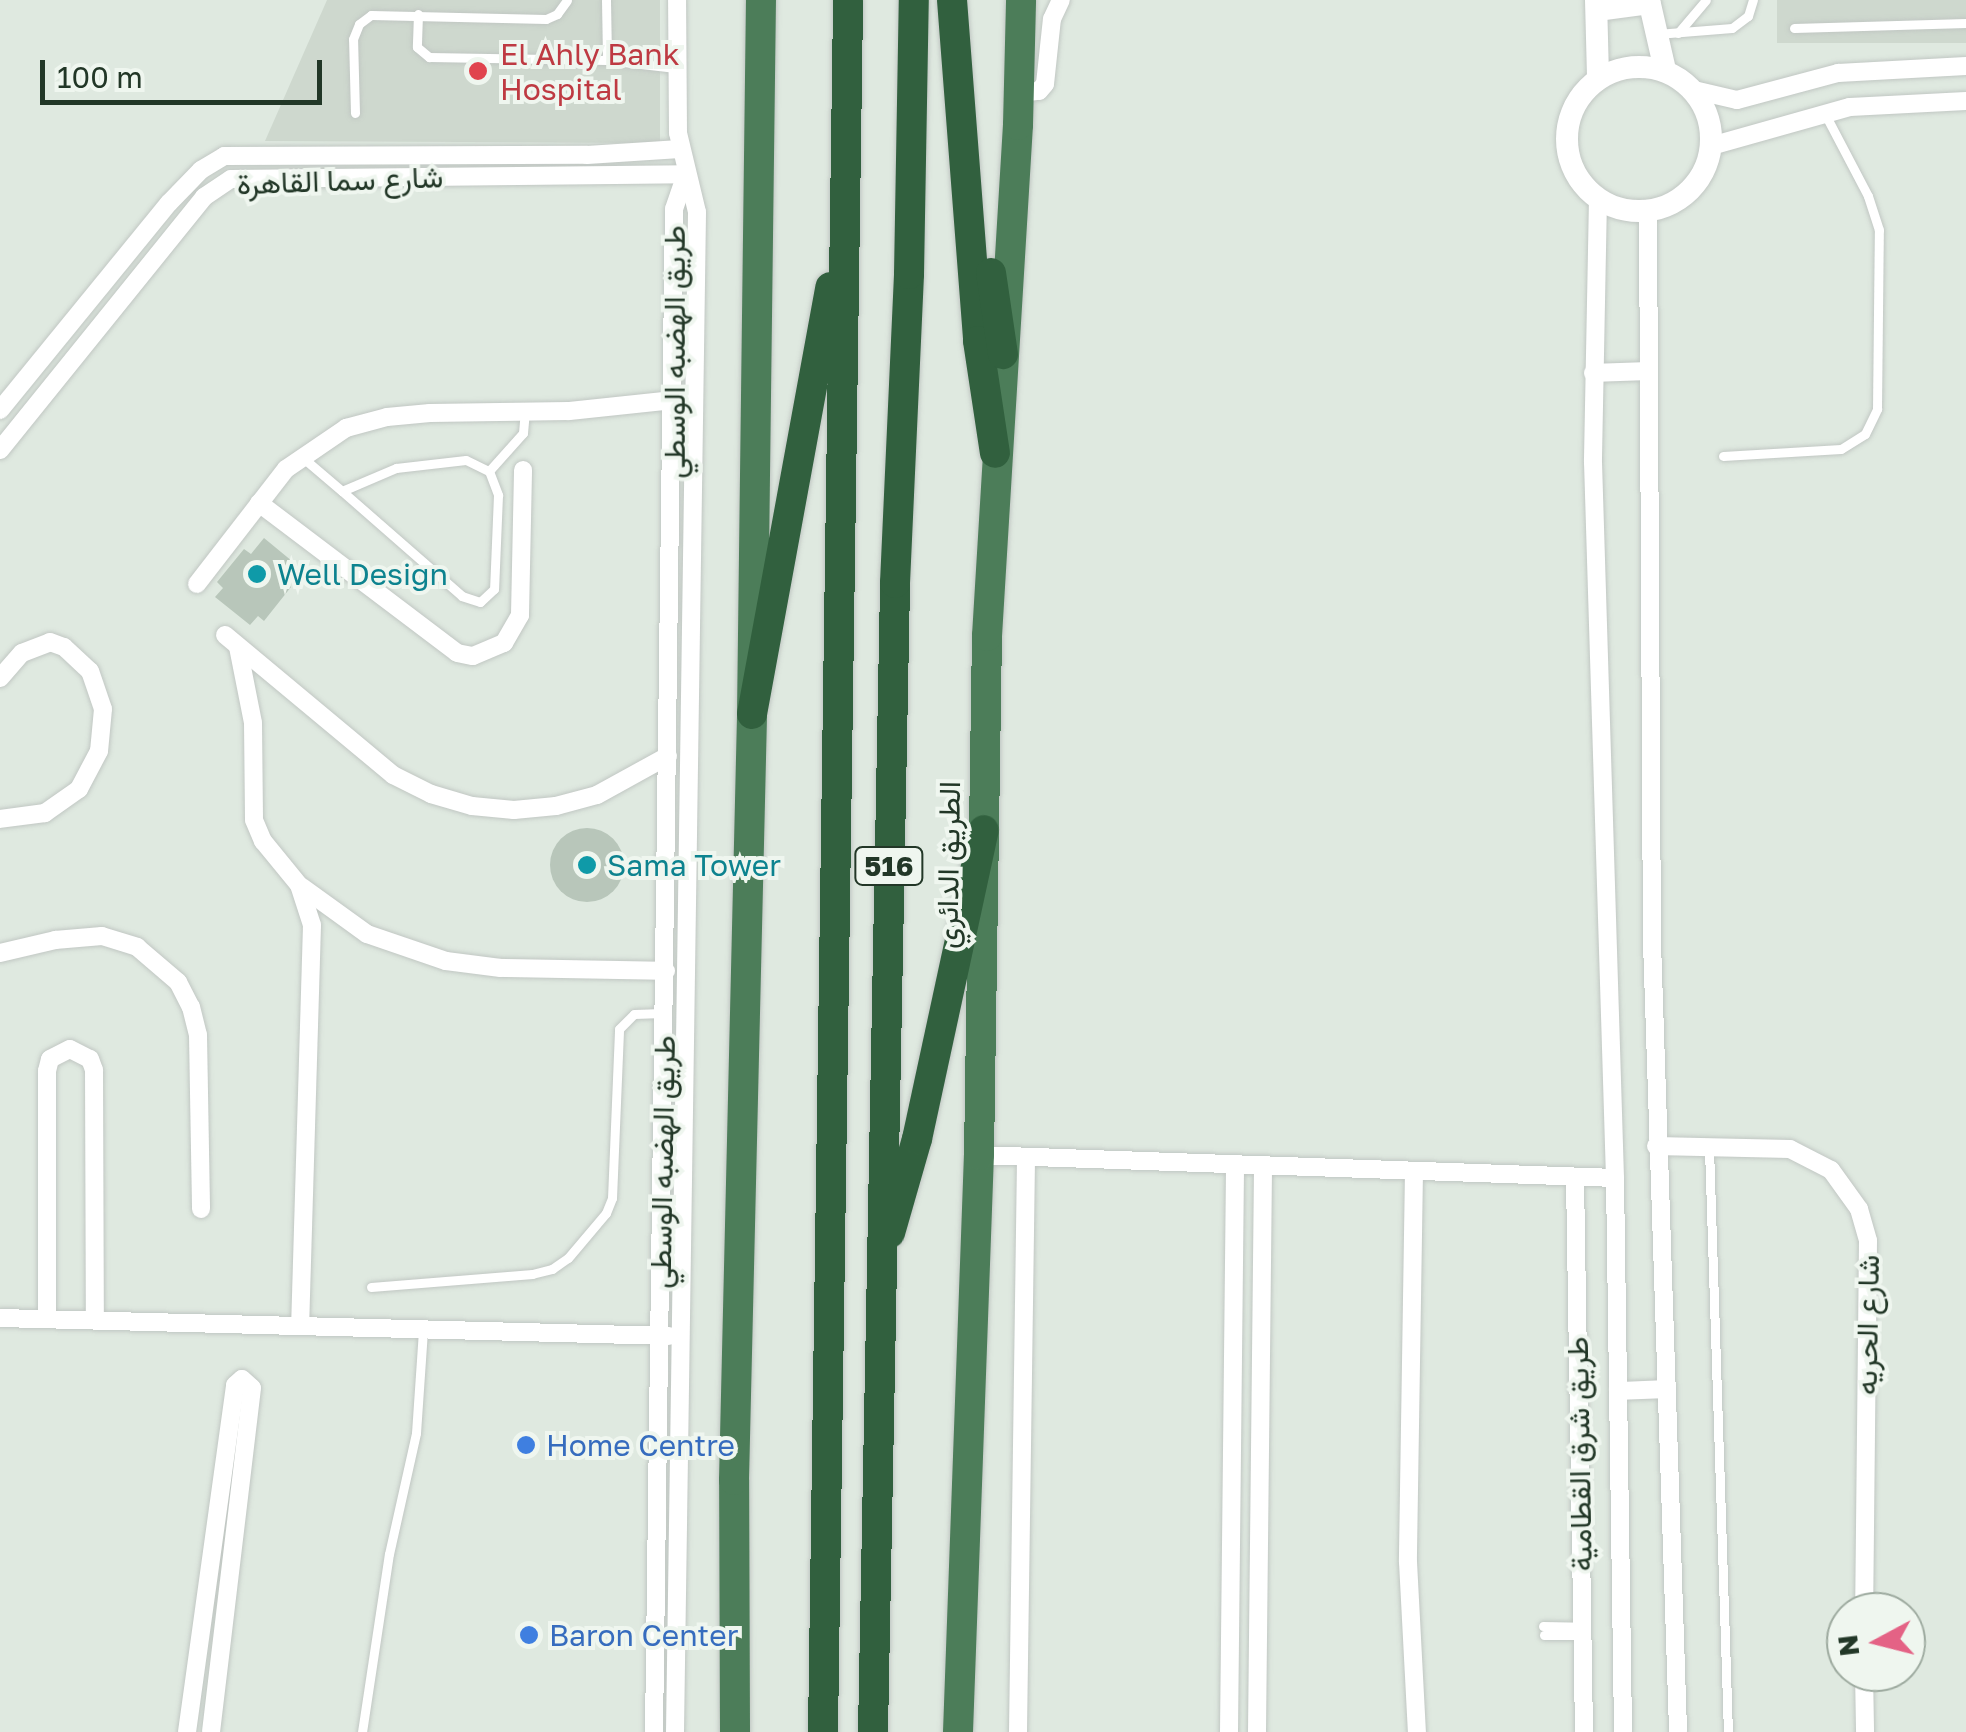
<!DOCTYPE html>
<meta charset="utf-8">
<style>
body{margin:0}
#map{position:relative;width:1966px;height:1732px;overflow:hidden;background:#dfe9e0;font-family:"Golos Text",Vazirmatn,sans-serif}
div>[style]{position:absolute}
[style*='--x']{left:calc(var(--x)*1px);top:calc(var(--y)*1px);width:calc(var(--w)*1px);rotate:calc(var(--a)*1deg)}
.built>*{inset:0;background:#ced8ce;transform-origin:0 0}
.building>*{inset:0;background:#b8c6ba}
.round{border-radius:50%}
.roads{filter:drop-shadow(0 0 2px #c1c7c3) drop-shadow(0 0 2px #c1c7c3)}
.service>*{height:9px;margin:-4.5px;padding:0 4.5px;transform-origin:4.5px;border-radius:4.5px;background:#fff}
.minor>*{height:18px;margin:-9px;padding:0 9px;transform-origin:9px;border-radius:9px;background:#fff}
.tertiary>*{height:22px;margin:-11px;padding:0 11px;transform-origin:11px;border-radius:11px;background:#fff}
.tertiary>.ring{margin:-11px;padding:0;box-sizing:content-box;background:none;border:22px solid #fff;border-radius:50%}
.trunk>*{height:30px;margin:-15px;padding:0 15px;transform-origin:15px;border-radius:15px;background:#4c7d59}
.motorway>*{height:30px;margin:-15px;padding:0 15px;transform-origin:15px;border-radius:15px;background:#31603e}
.dots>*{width:28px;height:28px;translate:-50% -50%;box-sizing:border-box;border:5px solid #eff6ef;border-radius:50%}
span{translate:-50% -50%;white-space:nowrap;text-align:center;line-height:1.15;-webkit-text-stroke:8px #eff6ef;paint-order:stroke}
.shield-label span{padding:2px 8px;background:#eff6ef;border:2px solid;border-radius:8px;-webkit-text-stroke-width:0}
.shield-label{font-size:28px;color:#223727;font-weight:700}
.health-label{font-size:30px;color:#be3a42}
.left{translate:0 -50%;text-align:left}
.street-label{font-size:30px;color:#223727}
.culture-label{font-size:30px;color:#0d838f}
.shop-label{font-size:30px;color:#366cbe}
.north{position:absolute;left:1826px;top:1592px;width:100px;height:100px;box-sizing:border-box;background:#eff6ef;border:2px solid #9daa9f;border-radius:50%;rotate:263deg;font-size:28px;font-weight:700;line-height:40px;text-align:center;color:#223727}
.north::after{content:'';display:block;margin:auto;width:35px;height:45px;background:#e46285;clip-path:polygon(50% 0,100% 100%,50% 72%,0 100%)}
.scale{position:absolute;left:40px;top:60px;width:282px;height:45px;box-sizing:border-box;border:5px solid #223727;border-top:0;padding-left:12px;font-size:30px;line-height:35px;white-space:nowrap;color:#223727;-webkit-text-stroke:8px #eff6ef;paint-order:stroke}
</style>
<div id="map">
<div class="built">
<i style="clip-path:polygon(327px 0,660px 0,660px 143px,265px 141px)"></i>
<i style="left:1777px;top:0;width:189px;height:43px"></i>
</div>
<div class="building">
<i style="clip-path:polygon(264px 538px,298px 566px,285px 582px,291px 587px,264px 621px,258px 616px,250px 625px,215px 597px,223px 588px,217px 582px,244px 549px,251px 554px)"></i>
<i class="round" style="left:550px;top:828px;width:74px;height:74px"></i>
</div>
<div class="roads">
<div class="service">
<i style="--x:606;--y:0;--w:60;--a:89"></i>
<i style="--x:418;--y:14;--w:33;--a:92"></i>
<i style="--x:417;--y:47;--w:16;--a:40"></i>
<i style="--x:429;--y:57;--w:178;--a:1"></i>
<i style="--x:607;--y:60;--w:69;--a:6.6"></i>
<i style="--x:1794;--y:28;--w:172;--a:-1.7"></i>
<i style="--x:1678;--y:33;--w:43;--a:-49.7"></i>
<i style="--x:1657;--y:34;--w:75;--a:-4.6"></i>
<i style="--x:1732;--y:28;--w:20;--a:-37"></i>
<i style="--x:1748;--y:16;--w:17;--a:-73"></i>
<i style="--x:355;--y:113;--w:74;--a:-91.5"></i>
<i style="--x:353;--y:39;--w:16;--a:-68"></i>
<i style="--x:359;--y:24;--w:15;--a:-37"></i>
<i style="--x:371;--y:15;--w:175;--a:1.3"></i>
<i style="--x:546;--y:19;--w:12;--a:-24"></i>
<i style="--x:557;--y:14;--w:17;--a:-54"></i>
<i style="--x:1723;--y:456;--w:118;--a:-3.4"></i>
<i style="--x:1841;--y:449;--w:28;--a:-32"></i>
<i style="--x:1865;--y:434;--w:28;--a:-64"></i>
<i style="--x:1877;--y:409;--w:179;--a:-89.4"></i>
<i style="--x:1879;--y:230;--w:36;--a:-108"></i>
<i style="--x:1868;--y:196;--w:93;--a:-117.7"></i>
<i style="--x:302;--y:457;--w:52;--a:40.4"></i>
<i style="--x:466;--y:460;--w:25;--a:26"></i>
<i style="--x:489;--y:471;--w:26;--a:69"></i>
<i style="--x:498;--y:495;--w:94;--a:92.4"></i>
<i style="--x:494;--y:589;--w:19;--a:137"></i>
<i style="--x:480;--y:602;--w:19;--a:-162"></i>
<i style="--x:462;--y:596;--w:159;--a:-138.8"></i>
<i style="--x:342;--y:491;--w:59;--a:-23.1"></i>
<i style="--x:396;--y:468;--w:70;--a:-6.5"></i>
<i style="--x:489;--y:471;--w:51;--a:-48.2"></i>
<i style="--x:523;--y:433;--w:22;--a:-85"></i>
<i style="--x:1709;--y:1148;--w:584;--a:88.14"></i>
<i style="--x:371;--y:1287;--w:162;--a:-4.6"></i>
<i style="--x:532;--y:1274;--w:21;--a:-14"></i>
<i style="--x:552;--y:1269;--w:19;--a:-35"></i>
<i style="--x:568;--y:1258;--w:59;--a:-49.8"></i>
<i style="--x:606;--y:1213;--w:16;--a:-68"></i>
<i style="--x:612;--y:1198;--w:169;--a:-87.6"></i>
<i style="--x:619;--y:1029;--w:21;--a:-45"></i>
<i style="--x:634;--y:1014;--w:28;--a:-2"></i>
<i style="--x:1543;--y:1626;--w:39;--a:1"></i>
<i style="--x:1544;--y:1635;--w:38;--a:0"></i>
<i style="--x:362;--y:1732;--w:180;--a:-81.4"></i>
<i style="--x:389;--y:1554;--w:124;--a:-77.4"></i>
<i style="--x:416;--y:1433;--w:103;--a:-86.1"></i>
</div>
<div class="minor">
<i style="--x:1694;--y:90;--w:44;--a:13.1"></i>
<i style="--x:1737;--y:100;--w:105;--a:-15"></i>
<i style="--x:1838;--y:73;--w:128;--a:-3.1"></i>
<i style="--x:1019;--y:93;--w:20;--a:-6"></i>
<i style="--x:1039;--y:91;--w:9;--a:-49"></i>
<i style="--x:1045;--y:84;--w:65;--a:-83.9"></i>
<i style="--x:1052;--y:19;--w:21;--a:-65"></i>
<i style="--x:1711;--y:146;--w:144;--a:-15.7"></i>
<i style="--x:1850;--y:107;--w:116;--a:-3"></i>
<i style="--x:1598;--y:198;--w:264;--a:91.1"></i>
<i style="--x:1593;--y:462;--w:716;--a:88.24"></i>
<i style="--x:1615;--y:1178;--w:554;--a:89.17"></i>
<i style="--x:1648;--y:211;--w:731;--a:89.69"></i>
<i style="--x:1652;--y:942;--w:790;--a:88.11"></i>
<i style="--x:1593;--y:373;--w:54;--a:-2.1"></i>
<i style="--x:0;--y:410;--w:267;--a:-50.8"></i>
<i style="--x:169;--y:203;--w:46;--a:-45.9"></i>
<i style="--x:201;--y:170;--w:27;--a:-31"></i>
<i style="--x:224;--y:156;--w:363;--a:-0.2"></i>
<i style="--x:587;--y:155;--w:93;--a:-3.7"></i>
<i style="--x:0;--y:450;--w:325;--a:-51.1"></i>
<i style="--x:204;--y:197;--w:32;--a:-34"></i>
<i style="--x:231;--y:179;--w:455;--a:-0.6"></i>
<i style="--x:259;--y:503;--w:248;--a:37.1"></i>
<i style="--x:457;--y:653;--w:16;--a:11"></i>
<i style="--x:473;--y:656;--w:34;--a:-23"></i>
<i style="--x:504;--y:643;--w:32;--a:-60"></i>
<i style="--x:520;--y:615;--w:145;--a:-88.8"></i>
<i style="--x:197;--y:584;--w:145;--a:-52.3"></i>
<i style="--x:286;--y:469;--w:73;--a:-34.3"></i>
<i style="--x:346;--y:428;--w:42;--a:-15"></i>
<i style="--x:387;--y:417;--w:43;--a:-5.3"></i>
<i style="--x:430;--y:413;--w:139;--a:-0.8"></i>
<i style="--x:569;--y:411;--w:115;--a:-6"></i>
<i style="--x:225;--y:635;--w:219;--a:39.8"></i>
<i style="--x:393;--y:775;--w:42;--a:26.6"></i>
<i style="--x:431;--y:794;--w:43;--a:16.3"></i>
<i style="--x:472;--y:806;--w:42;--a:5.4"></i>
<i style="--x:514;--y:810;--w:42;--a:-5.4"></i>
<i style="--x:556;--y:806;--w:42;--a:-15"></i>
<i style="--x:597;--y:795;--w:81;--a:-28.8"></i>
<i style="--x:238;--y:647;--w:77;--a:78.8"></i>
<i style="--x:253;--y:723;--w:97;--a:89.4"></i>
<i style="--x:254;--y:820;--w:23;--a:67"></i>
<i style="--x:263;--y:841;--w:57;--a:50.7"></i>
<i style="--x:299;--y:885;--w:42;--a:72"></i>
<i style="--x:312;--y:925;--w:399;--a:91.7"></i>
<i style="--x:0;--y:678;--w:33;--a:-49"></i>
<i style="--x:22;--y:653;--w:30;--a:-21"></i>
<i style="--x:50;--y:642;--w:15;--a:20"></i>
<i style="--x:64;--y:647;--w:35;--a:43"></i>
<i style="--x:90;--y:671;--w:40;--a:71.1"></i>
<i style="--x:103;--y:709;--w:42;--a:95.4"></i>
<i style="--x:99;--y:751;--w:43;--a:117.8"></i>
<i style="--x:79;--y:789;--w:42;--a:144.8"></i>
<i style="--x:45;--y:813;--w:45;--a:172.4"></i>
<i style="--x:302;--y:887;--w:80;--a:35.9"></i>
<i style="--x:367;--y:934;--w:83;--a:18.9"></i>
<i style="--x:446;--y:961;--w:55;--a:7.3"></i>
<i style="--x:501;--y:968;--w:165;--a:1"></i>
<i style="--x:0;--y:953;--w:57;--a:-13.3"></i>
<i style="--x:55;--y:940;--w:47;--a:-4.9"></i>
<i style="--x:102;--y:936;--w:37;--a:17"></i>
<i style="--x:137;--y:947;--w:54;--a:40.5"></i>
<i style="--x:178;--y:982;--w:28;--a:63"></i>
<i style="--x:191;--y:1007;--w:29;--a:76"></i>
<i style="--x:198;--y:1035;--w:174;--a:89"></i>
<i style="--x:1656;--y:1146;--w:134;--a:1.3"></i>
<i style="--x:1790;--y:1149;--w:46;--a:27.1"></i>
<i style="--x:1831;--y:1170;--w:48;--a:54.3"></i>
<i style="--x:1859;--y:1209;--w:33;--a:74"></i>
<i style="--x:1868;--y:1241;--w:371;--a:90.6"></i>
<i style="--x:979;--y:1155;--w:636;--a:2.07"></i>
<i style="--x:1414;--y:1171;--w:391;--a:90.9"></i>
<i style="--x:1408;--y:1562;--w:170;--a:87"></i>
<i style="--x:1575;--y:1177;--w:555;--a:89.07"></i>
<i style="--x:0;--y:1318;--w:669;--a:1.54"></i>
<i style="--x:47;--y:1319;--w:248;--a:-90"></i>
<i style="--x:47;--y:1071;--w:12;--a:-76"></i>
<i style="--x:50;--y:1059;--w:22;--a:-27"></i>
<i style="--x:70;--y:1049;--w:22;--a:27"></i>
<i style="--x:90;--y:1059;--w:12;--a:70"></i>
<i style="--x:94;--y:1070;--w:250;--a:89.8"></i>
<i style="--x:1618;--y:1391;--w:47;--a:-2.4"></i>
<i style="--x:1864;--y:1672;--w:60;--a:89"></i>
<i style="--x:187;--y:1732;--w:350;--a:-82.1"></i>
<i style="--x:235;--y:1385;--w:9;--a:-41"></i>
<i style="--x:242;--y:1379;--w:13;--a:42"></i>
<i style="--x:252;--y:1388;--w:346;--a:96.8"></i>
<i style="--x:654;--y:1732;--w:1523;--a:-89.25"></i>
<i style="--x:674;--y:209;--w:37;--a:-71"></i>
<i style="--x:675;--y:1732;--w:1520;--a:-89.17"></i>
<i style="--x:697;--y:212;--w:81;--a:-103.5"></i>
<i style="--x:678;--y:133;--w:133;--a:-90.4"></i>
<i style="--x:1018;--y:1732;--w:575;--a:-89.2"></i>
<i style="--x:1229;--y:1732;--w:567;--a:-89.39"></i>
<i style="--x:1257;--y:1732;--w:566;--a:-89.39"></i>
</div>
<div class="tertiary">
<i style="--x:1596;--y:0;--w:79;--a:88.5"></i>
<i style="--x:1649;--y:0;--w:72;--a:77.1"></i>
<i style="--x:1597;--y:10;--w:53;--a:-7.5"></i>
<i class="ring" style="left:1567px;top:67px;width:122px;height:122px"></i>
</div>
<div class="trunk">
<i style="--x:735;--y:1732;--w:252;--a:-90.2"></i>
<i style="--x:734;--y:1480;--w:766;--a:-88.65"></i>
<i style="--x:752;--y:714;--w:714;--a:-89.28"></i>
<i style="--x:958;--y:1732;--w:577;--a:-87.92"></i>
<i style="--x:979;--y:1155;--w:519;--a:-89.12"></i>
<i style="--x:987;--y:636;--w:512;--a:-86.53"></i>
<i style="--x:1018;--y:125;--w:125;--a:-88.6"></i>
</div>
<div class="motorway">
<i style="--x:952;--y:0;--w:342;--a:85.6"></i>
<i style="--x:978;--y:341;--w:113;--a:81.4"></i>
<i style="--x:991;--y:273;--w:82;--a:81.6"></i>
<i style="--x:752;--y:714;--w:434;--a:-79.6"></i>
<i style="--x:890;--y:1233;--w:98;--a:-74"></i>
<i style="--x:917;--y:1139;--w:316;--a:-77.8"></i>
<i style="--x:823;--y:1732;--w:1732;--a:-89.17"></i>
<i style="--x:873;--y:1732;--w:1149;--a:-88.9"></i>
<i style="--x:895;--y:583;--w:309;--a:-87.4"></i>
<i style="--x:909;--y:274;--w:274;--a:-89"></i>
</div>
</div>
<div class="dots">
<i style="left:478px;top:71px;background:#e0444e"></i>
<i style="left:257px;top:574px;background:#0f9aa8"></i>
<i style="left:587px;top:865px;background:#0f9aa8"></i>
<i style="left:526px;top:1445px;background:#3f7fe0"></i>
<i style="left:529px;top:1635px;background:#3f7fe0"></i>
</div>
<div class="shield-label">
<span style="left:889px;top:866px">516</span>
</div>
<div class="health-label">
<span class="left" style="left:500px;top:71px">El Ahly Bank<br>Hospital</span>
</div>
<div class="street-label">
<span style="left:340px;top:180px;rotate:-2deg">شارع سما القاهرة</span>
<span style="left:674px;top:352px;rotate:-90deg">طريق الهضبه الوسطي</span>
<span style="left:948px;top:865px;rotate:-89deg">الطريق الدائري</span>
<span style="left:662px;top:1162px;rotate:-89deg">طريق الهضبه الوسطي</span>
<span style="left:1867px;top:1325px;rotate:-89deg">شارع الحريه</span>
<span style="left:1579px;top:1454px;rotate:-91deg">طريق شرق القطامية</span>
</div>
<div class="culture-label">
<span class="left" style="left:277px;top:574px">Well Design</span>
<span class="left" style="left:607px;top:865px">Sama Tower</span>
</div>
<div class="shop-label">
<span class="left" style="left:546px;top:1445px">Home Centre</span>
<span class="left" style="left:549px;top:1635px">Baron Center</span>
</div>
<div class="north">N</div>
<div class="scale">100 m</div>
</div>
